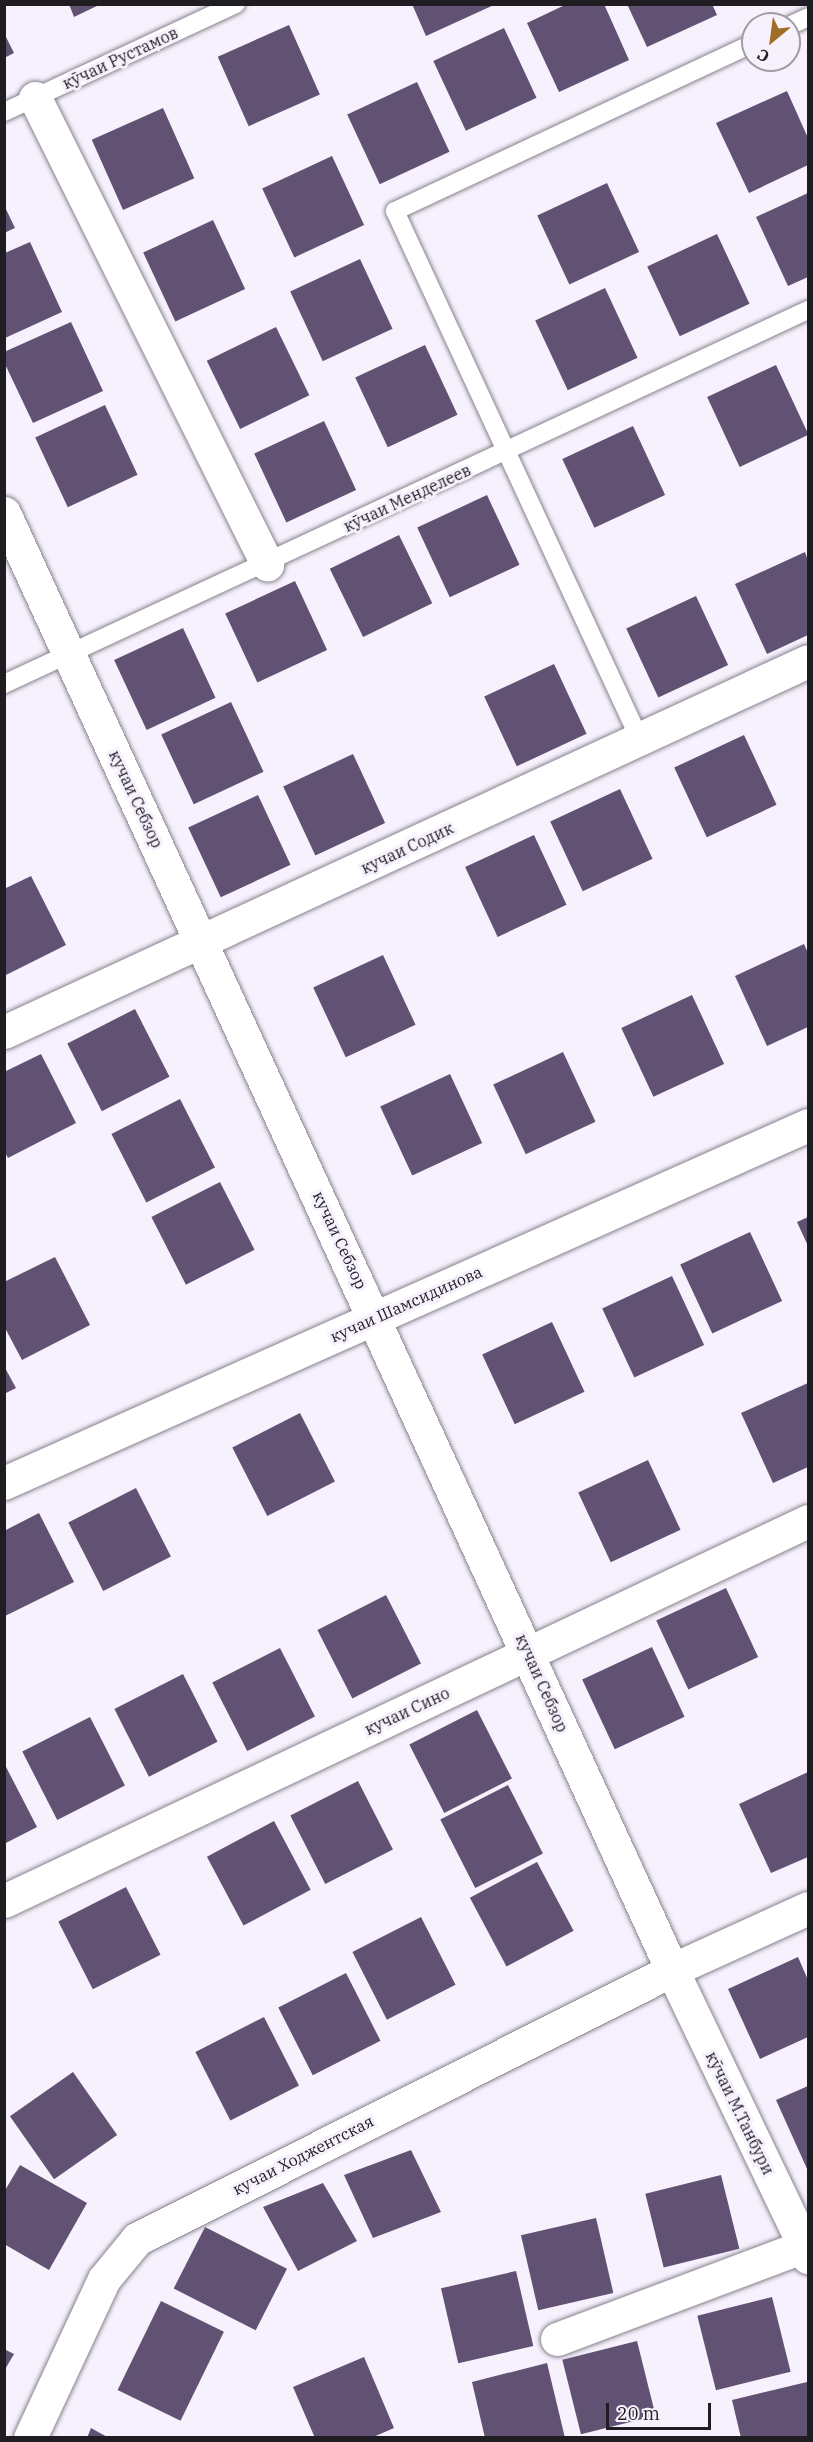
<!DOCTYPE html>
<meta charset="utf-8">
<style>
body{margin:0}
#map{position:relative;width:813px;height:2442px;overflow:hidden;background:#f6f1fd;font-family:"IBM Plex Serif",serif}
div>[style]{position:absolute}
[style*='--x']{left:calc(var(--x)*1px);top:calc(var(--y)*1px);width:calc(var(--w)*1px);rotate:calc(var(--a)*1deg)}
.building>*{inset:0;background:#615273;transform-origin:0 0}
.roads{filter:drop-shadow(0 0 2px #87828d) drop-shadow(0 0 2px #87828d)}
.service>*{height:18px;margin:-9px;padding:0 9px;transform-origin:9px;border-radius:9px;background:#fff}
.minor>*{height:33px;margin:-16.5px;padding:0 16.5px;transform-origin:16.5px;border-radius:16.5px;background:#fff}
.tertiary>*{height:33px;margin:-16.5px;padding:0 16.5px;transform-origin:16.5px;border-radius:16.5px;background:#fff}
.secondary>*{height:33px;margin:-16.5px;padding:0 16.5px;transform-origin:16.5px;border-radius:16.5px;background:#fff}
span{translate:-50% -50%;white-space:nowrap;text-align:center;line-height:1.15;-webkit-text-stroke:6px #f6f1fd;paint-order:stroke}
.street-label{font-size:16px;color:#1f1d22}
.frame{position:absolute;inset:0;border:6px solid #1f1d22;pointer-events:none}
.north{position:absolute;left:741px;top:12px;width:60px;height:60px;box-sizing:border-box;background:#f6f1fd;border:2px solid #a09ca5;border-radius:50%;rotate:209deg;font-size:16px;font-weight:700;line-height:24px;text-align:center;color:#1f1d22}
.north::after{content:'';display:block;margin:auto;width:21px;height:27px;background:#a16c25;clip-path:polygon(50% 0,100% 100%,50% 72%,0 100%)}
.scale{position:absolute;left:606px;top:2403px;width:105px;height:27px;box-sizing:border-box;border:3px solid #1f1d22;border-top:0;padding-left:8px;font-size:18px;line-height:21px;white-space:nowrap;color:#1f1d22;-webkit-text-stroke:4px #f6f1fd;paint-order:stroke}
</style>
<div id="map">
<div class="building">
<i style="clip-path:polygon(69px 4px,101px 4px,74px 17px)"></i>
<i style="clip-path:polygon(412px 4px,496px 4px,426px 36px)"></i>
<i style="clip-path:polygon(567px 4px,604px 4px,629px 60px,559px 92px,527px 23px)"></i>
<i style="clip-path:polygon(627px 4px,712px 4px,717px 15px,647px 47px)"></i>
<i style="left:289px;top:25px;width:76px;height:78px;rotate:66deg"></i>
<i style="left:504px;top:28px;width:77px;height:78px;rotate:65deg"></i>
<i style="clip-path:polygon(4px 33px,14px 53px,4px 58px)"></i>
<i style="left:417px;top:82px;width:77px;height:77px;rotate:65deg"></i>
<i style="clip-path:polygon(787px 91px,808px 138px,808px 165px,749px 193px,716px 123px)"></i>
<i style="left:163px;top:108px;width:77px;height:78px;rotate:66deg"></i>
<i style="left:332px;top:156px;width:76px;height:77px;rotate:65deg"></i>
<i style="left:607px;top:183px;width:76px;height:77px;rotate:65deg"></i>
<i style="clip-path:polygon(808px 193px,808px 277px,788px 286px,756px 217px)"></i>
<i style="clip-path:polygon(4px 205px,15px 228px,4px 233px)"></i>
<i style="left:213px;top:220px;width:76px;height:77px;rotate:65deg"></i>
<i style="left:717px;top:234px;width:77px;height:77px;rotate:65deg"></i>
<i style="clip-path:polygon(30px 242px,62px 312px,5px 338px,5px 253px)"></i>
<i style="left:360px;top:259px;width:77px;height:77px;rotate:65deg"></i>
<i style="left:605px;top:288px;width:77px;height:77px;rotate:65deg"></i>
<i style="clip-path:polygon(71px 322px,103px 391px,33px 423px,4px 362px,4px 352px)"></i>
<i style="left:276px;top:327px;width:76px;height:77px;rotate:64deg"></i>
<i style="left:425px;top:345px;width:77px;height:77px;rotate:65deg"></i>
<i style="left:776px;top:365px;width:77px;height:76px;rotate:65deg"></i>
<i style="left:105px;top:405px;width:77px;height:77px;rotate:65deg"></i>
<i style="left:324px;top:421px;width:76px;height:77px;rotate:65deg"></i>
<i style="left:633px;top:426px;width:76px;height:78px;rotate:65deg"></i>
<i style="left:487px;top:495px;width:77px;height:77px;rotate:65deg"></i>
<i style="left:399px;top:535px;width:76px;height:77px;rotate:64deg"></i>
<i style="clip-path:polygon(805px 552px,808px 561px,808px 635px,767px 654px,735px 584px)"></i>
<i style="left:295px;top:581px;width:76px;height:77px;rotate:65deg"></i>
<i style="left:696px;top:596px;width:76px;height:77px;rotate:65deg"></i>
<i style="left:183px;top:628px;width:77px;height:76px;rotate:65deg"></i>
<i style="left:554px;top:664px;width:77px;height:77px;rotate:65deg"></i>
<i style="left:231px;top:702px;width:77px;height:77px;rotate:65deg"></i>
<i style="left:744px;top:735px;width:77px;height:77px;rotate:65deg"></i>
<i style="left:353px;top:754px;width:76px;height:77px;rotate:65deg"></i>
<i style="left:620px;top:789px;width:77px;height:77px;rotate:65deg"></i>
<i style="left:258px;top:795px;width:77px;height:77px;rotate:65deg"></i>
<i style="left:534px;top:835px;width:77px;height:76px;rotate:65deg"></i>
<i style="clip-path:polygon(31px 876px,66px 945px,4px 976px,4px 889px)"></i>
<i style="clip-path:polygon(804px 944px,808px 953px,808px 1027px,767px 1046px,735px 976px)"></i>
<i style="left:383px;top:955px;width:77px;height:77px;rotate:65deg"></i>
<i style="left:692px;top:995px;width:76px;height:78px;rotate:65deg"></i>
<i style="left:135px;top:1009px;width:76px;height:76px;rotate:63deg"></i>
<i style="left:563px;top:1052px;width:77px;height:77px;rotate:65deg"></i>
<i style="clip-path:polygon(41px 1054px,76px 1123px,8px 1158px,4px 1151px,4px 1072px)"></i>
<i style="left:450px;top:1074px;width:76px;height:77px;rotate:65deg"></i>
<i style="left:180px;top:1099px;width:77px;height:77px;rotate:63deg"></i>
<i style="left:220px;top:1182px;width:76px;height:77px;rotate:63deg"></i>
<i style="clip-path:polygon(808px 1217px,808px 1246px,797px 1222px)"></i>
<i style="left:750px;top:1232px;width:76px;height:77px;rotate:65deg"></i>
<i style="clip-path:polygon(55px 1257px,90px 1325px,22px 1360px,4px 1326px,4px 1282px)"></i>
<i style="left:672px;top:1276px;width:76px;height:77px;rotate:65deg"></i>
<i style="left:552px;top:1322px;width:77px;height:77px;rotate:65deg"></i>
<i style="clip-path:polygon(4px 1366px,16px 1388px,4px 1394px)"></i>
<i style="clip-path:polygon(808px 1383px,808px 1467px,773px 1483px,741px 1413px)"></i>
<i style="left:300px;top:1413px;width:77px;height:76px;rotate:63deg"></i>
<i style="left:648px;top:1460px;width:77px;height:77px;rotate:65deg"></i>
<i style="left:136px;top:1488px;width:77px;height:76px;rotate:63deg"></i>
<i style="clip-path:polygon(39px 1513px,74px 1582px,5px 1616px,4px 1531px)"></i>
<i style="left:726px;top:1588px;width:76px;height:77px;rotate:65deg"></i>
<i style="left:386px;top:1595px;width:77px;height:77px;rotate:63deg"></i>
<i style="left:652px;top:1647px;width:77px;height:77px;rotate:65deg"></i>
<i style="left:280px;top:1648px;width:77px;height:76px;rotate:63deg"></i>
<i style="left:183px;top:1674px;width:76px;height:77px;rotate:63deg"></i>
<i style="left:477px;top:1710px;width:77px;height:76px;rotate:63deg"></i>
<i style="left:90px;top:1717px;width:77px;height:76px;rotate:63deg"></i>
<i style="clip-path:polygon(4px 1763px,37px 1827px,4px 1844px)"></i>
<i style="clip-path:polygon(808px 1772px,808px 1857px,771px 1873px,739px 1804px)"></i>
<i style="left:358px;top:1781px;width:77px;height:76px;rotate:63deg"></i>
<i style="left:508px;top:1785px;width:77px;height:76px;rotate:63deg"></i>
<i style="left:274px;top:1821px;width:78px;height:76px;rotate:62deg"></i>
<i style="left:537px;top:1862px;width:78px;height:76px;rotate:62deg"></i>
<i style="left:126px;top:1887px;width:76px;height:76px;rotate:63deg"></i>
<i style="left:421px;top:1917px;width:76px;height:77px;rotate:63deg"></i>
<i style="clip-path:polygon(798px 1957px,808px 1980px,808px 2037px,760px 2059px,728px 1989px)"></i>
<i style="left:346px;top:1973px;width:76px;height:76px;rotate:63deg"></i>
<i style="left:264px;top:2017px;width:77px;height:77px;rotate:63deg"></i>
<i style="left:73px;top:2072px;width:77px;height:77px;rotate:55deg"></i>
<i style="clip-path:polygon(808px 2086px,808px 2171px,776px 2100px)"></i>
<i style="clip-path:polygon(411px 2150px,441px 2212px,373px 2238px,344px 2175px)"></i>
<i style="clip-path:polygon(20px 2165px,87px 2203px,49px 2270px,4px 2244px,4px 2192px)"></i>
<i style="left:721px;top:2175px;width:76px;height:78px;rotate:76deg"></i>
<i style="clip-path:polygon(323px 2183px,357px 2241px,298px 2271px,263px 2207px)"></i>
<i style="left:596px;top:2218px;width:77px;height:77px;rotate:77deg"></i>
<i style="left:205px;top:2227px;width:92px;height:69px;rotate:27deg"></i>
<i style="left:516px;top:2271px;width:77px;height:77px;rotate:77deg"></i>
<i style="left:772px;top:2297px;width:77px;height:77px;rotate:76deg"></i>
<i style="left:161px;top:2301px;width:70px;height:99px;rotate:26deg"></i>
<i style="left:637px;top:2341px;width:77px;height:77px;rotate:76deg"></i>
<i style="clip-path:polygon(4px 2349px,14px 2354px,4px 2371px)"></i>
<i style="clip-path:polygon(364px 2357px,394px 2428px,371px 2438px,315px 2438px,293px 2387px)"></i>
<i style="clip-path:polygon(547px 2363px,565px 2438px,485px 2438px,472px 2382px)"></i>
<i style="clip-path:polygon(807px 2382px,808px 2438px,741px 2438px,732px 2400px)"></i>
<i style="clip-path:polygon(91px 2428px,109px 2438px,87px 2438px)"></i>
</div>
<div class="roads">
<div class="service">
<i style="--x:789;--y:26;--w:21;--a:-25"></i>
<i style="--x:4;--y:112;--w:256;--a:-25"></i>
<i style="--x:4;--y:684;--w:887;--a:-24.95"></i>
<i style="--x:640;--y:740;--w:583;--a:-114.85"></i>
<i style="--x:395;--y:211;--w:395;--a:-25.1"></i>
</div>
<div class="minor">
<i style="--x:35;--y:98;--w:521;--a:63.53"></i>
<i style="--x:4;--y:1032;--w:885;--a:-24.77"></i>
<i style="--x:4;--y:1483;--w:880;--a:-24"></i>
<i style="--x:4;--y:1901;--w:889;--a:-25.3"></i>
<i style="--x:672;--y:1970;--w:149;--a:-24.5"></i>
<i style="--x:557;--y:2339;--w:264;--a:-20.6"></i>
<i style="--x:804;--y:2246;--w:12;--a:70"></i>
</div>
<div class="tertiary">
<i style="--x:672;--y:1970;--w:306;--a:64.4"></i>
<i style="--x:804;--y:2246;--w:4;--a:-27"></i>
</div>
<div class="secondary">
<i style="--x:4;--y:513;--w:1603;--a:65.37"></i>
<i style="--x:672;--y:1970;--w:599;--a:153.31"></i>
<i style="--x:137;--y:2239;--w:52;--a:129.5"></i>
<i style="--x:104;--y:2279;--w:175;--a:115"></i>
</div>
</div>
<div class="street-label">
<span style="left:120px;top:58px;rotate:-25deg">кӯчаи Рустамов</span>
<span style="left:407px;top:498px;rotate:-25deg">кӯчаи Менделеев</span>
<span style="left:136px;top:799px;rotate:65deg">кучаи Себзор</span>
<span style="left:407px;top:848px;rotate:-25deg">кучаи Содик</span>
<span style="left:340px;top:1240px;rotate:65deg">кучаи Себзор</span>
<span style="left:406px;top:1304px;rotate:-24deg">кучаи Шамсидинова</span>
<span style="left:542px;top:1683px;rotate:66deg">кучаи Себзор</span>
<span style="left:407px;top:1711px;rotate:-25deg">кучаи Сино</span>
<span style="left:740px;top:2113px;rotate:64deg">кӯчаи М.Танбури</span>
<span style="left:303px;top:2155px;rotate:-27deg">кучаи Ходжентская</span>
</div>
<div class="frame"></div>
<div class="north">С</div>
<div class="scale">20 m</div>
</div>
